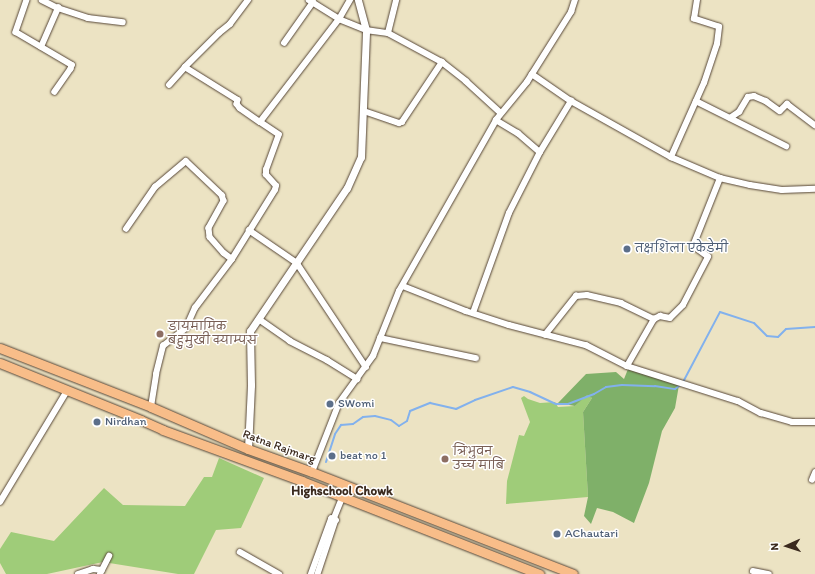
<!DOCTYPE html>
<meta charset="utf-8">
<style>
body{margin:0}
#map{position:relative;width:815px;height:574px;overflow:hidden;background:#ece3c3;font-family:Itim,"Playpen Sans Deva",sans-serif}
div>[style]{position:absolute}
[style*='--x']{left:calc(var(--x)*1px);top:calc(var(--y)*1px);width:calc(var(--w)*1px);rotate:calc(var(--a)*1deg)}
.green>*{inset:0;background:#9fcc79}
.forest>*{inset:0;background:#7fb069}
.stream>*{height:2px;margin:-1px;padding:0 1px;transform-origin:1px;border-radius:1px;background:#82b1ed}
.roads{filter:drop-shadow(0 0 1px #564637) drop-shadow(0 0 1px #564637)}
.minor>*{height:5.5px;margin:-2.75px;padding:0 2.75px;transform-origin:2.75px;border-radius:2.75px;background:#fff}
.tertiary>*{height:7px;margin:-3.5px;padding:0 3.5px;transform-origin:3.5px;border-radius:3.5px;background:#fff}
.trunk>*{height:9px;margin:-4.5px;padding:0 4.5px;transform-origin:4.5px;border-radius:4.5px;background:#f8bd89}
.dots>*{width:11px;height:11px;translate:-50% -50%;box-sizing:border-box;border:2px solid #fff;border-radius:50%}
span{translate:-50% -50%;white-space:nowrap;text-align:center;line-height:1.15;-webkit-text-stroke:3px #fff;paint-order:stroke}
.service-label{font-size:12px;color:#4e5e75}
.left{translate:0 -50%;text-align:left}
.education-label{font-size:12px;color:#785e54}
.street-label{font-size:12px;color:#3b2a1e}
.neighbourhood-label{font-size:13px;color:#3b2a1e;font-weight:700}
.north{position:absolute;left:767px;top:526px;width:40px;height:40px;-webkit-text-stroke:3px #fff;paint-order:stroke;rotate:267deg;font-size:11px;font-weight:700;line-height:16px;text-align:center;color:#3b2a1e}
.north::after{content:'';display:block;margin:auto;width:14px;height:18px;background:#3b2a1e;clip-path:polygon(50% 0,100% 100%,50% 72%,0 100%)}
</style>
<div id="map">
<div class="green">
<i style="clip-path:polygon(587px 394px,592px 398px,583px 412px,588px 497px,506px 504px,507px 481px,519px 435px,524px 436px,530px 422px,521px 398px,524px 396px,528px 399px,540px 403px,555px 402px,558px 407px,575px 406px)"></i>
<i style="clip-path:polygon(219px 458px,264px 478px,241px 528px,216px 530px,194px 574px,178px 574px,103px 562px,47px 574px,6px 574px,0 563px,0 549px,11px 532px,54px 541px,104px 488px,123px 505px,185px 506px,204px 477px,212px 477px)"></i>
</div>
<div class="forest">
<i style="clip-path:polygon(628px 369px,679px 385px,675px 408px,662px 431px,649px 483px,634px 523px,613px 512px,597px 508px,591px 524px,584px 516px,588px 497px,583px 412px,592px 398px,587px 395px,575px 406px,558px 403px,586px 374px,616px 372px,624px 379px)"></i>
</div>
<div class="stream">
<i style="--x:326;--y:462;--w:29;--a:-72"></i>
<i style="--x:335;--y:434;--w:11;--a:-56"></i>
<i style="--x:341;--y:425;--w:12;--a:-5"></i>
<i style="--x:353;--y:424;--w:12;--a:-35"></i>
<i style="--x:363;--y:417;--w:12;--a:-5"></i>
<i style="--x:375;--y:416;--w:16;--a:14"></i>
<i style="--x:391;--y:420;--w:10;--a:37"></i>
<i style="--x:399;--y:426;--w:9;--a:-32"></i>
<i style="--x:407;--y:421;--w:10;--a:-73"></i>
<i style="--x:410;--y:411;--w:22;--a:-22"></i>
<i style="--x:430;--y:403;--w:27;--a:13"></i>
<i style="--x:456;--y:409;--w:21;--a:-25"></i>
<i style="--x:475;--y:400;--w:40;--a:-18.9"></i>
<i style="--x:513;--y:387;--w:18;--a:16"></i>
<i style="--x:530;--y:392;--w:29;--a:25"></i>
<i style="--x:556;--y:404;--w:12;--a:0"></i>
<i style="--x:568;--y:404;--w:28;--a:-21"></i>
<i style="--x:594;--y:394;--w:14;--a:-30"></i>
<i style="--x:606;--y:387;--w:16;--a:-7"></i>
<i style="--x:622;--y:385;--w:33;--a:2"></i>
<i style="--x:655;--y:386;--w:20;--a:9"></i>
<i style="--x:675;--y:389;--w:9;--a:-36"></i>
<i style="--x:682;--y:384;--w:81;--a:-62.2"></i>
<i style="--x:720;--y:312;--w:36;--a:18"></i>
<i style="--x:754;--y:323;--w:18;--a:45"></i>
<i style="--x:767;--y:336;--w:11;--a:5"></i>
<i style="--x:778;--y:337;--w:11;--a:-45"></i>
<i style="--x:786;--y:329;--w:29;--a:-4"></i>
</div>
<div class="roads">
<div class="minor">
<i style="--x:27;--y:0;--w:34;--a:109"></i>
<i style="--x:16;--y:32;--w:65;--a:30.5"></i>
<i style="--x:72;--y:65;--w:4;--a:104"></i>
<i style="--x:71;--y:69;--w:28;--a:125"></i>
<i style="--x:42;--y:0;--w:18;--a:27"></i>
<i style="--x:58;--y:8;--w:32;--a:18"></i>
<i style="--x:88;--y:18;--w:35;--a:7"></i>
<i style="--x:309;--y:0;--w:36;--a:32"></i>
<i style="--x:339;--y:19;--w:29;--a:22"></i>
<i style="--x:366;--y:30;--w:22;--a:8"></i>
<i style="--x:388;--y:33;--w:61;--a:28.2"></i>
<i style="--x:442;--y:62;--w:31;--a:38"></i>
<i style="--x:466;--y:81;--w:47;--a:42.4"></i>
<i style="--x:388;--y:33;--w:34;--a:-76"></i>
<i style="--x:284;--y:43;--w:50;--a:-54.7"></i>
<i style="--x:41;--y:47;--w:43;--a:-66.4"></i>
<i style="--x:185;--y:67;--w:48;--a:-45"></i>
<i style="--x:219;--y:33;--w:14;--a:-39"></i>
<i style="--x:230;--y:24;--w:30;--a:-53"></i>
<i style="--x:532;--y:74;--w:47;--a:34.7"></i>
<i style="--x:571;--y:101;--w:115;--a:29.2"></i>
<i style="--x:671;--y:157;--w:81;--a:-66"></i>
<i style="--x:704;--y:83;--w:41;--a:-71.6"></i>
<i style="--x:717;--y:44;--w:17;--a:-83"></i>
<i style="--x:719;--y:27;--w:26;--a:-162"></i>
<i style="--x:694;--y:19;--w:19;--a:-81"></i>
<i style="--x:169;--y:85;--w:24;--a:-48"></i>
<i style="--x:185;--y:67;--w:62;--a:31.9"></i>
<i style="--x:238;--y:100;--w:4;--a:104"></i>
<i style="--x:237;--y:104;--w:5;--a:53"></i>
<i style="--x:240;--y:108;--w:24;--a:35"></i>
<i style="--x:696;--y:101;--w:101;--a:26.6"></i>
<i style="--x:364;--y:111;--w:37;--a:19"></i>
<i style="--x:399;--y:123;--w:3;--a:-18"></i>
<i style="--x:402;--y:122;--w:72;--a:-56.3"></i>
<i style="--x:730;--y:118;--w:11;--a:-34"></i>
<i style="--x:739;--y:112;--w:17;--a:-59"></i>
<i style="--x:748;--y:97;--w:6;--a:-9"></i>
<i style="--x:754;--y:96;--w:13;--a:23"></i>
<i style="--x:766;--y:101;--w:17;--a:36"></i>
<i style="--x:780;--y:111;--w:10;--a:-45"></i>
<i style="--x:787;--y:104;--w:35;--a:37"></i>
<i style="--x:496;--y:120;--w:26;--a:31"></i>
<i style="--x:518;--y:133;--w:29;--a:41"></i>
<i style="--x:540;--y:152;--w:60;--a:-58.7"></i>
<i style="--x:671;--y:157;--w:53;--a:23.2"></i>
<i style="--x:720;--y:178;--w:31;--a:13"></i>
<i style="--x:750;--y:185;--w:32;--a:9"></i>
<i style="--x:782;--y:190;--w:33;--a:-2"></i>
<i style="--x:126;--y:229;--w:51;--a:-55.4"></i>
<i style="--x:155;--y:187;--w:40;--a:-40"></i>
<i style="--x:186;--y:161;--w:50;--a:43.4"></i>
<i style="--x:222;--y:195;--w:6;--a:72"></i>
<i style="--x:224;--y:201;--w:31;--a:119"></i>
<i style="--x:209;--y:228;--w:9;--a:84"></i>
<i style="--x:210;--y:237;--w:21;--a:49"></i>
<i style="--x:224;--y:253;--w:10;--a:37"></i>
<i style="--x:249;--y:230;--w:58;--a:34.5"></i>
<i style="--x:297;--y:263;--w:125;--a:56.4"></i>
<i style="--x:403;--y:286;--w:68;--a:21.6"></i>
<i style="--x:466;--y:311;--w:45;--a:18"></i>
<i style="--x:509;--y:325;--w:80;--a:14.6"></i>
<i style="--x:586;--y:345;--w:46;--a:27.1"></i>
<i style="--x:627;--y:366;--w:116;--a:17.5"></i>
<i style="--x:738;--y:401;--w:26;--a:28"></i>
<i style="--x:761;--y:413;--w:32;--a:16"></i>
<i style="--x:792;--y:422;--w:23;--a:0"></i>
<i style="--x:473;--y:313;--w:106;--a:-70.2"></i>
<i style="--x:509;--y:213;--w:68;--a:-63.1"></i>
<i style="--x:259;--y:319;--w:38;--a:35"></i>
<i style="--x:290;--y:341;--w:42;--a:27.2"></i>
<i style="--x:327;--y:360;--w:36;--a:32"></i>
<i style="--x:545;--y:335;--w:50;--a:-51.5"></i>
<i style="--x:576;--y:296;--w:11;--a:-5"></i>
<i style="--x:587;--y:295;--w:35;--a:13"></i>
<i style="--x:621;--y:303;--w:37;--a:26"></i>
<i style="--x:380;--y:338;--w:98;--a:11.8"></i>
<i style="--x:627;--y:366;--w:54;--a:-60.1"></i>
<i style="--x:654;--y:319;--w:7;--a:-27"></i>
<i style="--x:660;--y:316;--w:10;--a:11"></i>
<i style="--x:670;--y:318;--w:18;--a:-45"></i>
<i style="--x:683;--y:305;--w:54;--a:-62.5"></i>
<i style="--x:708;--y:257;--w:19;--a:-144"></i>
<i style="--x:693;--y:246;--w:73;--a:-68.3"></i>
<i style="--x:151;--y:407;--w:33;--a:-81"></i>
<i style="--x:156;--y:374;--w:29;--a:-76"></i>
<i style="--x:163;--y:346;--w:29;--a:-38"></i>
<i style="--x:186;--y:328;--w:22;--a:-66"></i>
<i style="--x:195;--y:308;--w:61;--a:-52.9"></i>
<i style="--x:232;--y:259;--w:81;--a:-58.1"></i>
<i style="--x:275;--y:190;--w:4;--a:-76"></i>
<i style="--x:276;--y:186;--w:15;--a:-132"></i>
<i style="--x:266;--y:175;--w:5;--a:-90"></i>
<i style="--x:266;--y:170;--w:37;--a:-70"></i>
<i style="--x:279;--y:135;--w:23;--a:-146"></i>
<i style="--x:260;--y:122;--w:130;--a:-52.5"></i>
<i style="--x:339;--y:19;--w:22;--a:-60"></i>
<i style="--x:312;--y:472;--w:74;--a:-68.6"></i>
<i style="--x:339;--y:403;--w:58;--a:-54.1"></i>
<i style="--x:373;--y:356;--w:70;--a:-68.2"></i>
<i style="--x:399;--y:291;--w:197;--a:-60.4"></i>
<i style="--x:496;--y:120;--w:49;--a:-50.8"></i>
<i style="--x:527;--y:82;--w:83;--a:-57.8"></i>
<i style="--x:571;--y:12;--w:13;--a:-72"></i>
<i style="--x:812;--y:480;--w:8;--a:-67"></i>
<i style="--x:0;--y:502;--w:130;--a:-58.9"></i>
<i style="--x:334;--y:518;--w:22;--a:-68"></i>
<i style="--x:240;--y:552;--w:45;--a:29.4"></i>
<i style="--x:753;--y:571;--w:16;--a:11"></i>
<i style="--x:78;--y:574;--w:16;--a:-18"></i>
<i style="--x:93;--y:569;--w:9;--a:6"></i>
<i style="--x:100;--y:574;--w:20;--a:-63"></i>
<i style="--x:311;--y:574;--w:59;--a:-70"></i>
<i style="--x:331;--y:519;--w:3;--a:-18"></i>
<i style="--x:334;--y:518;--w:3;--a:45"></i>
<i style="--x:336;--y:520;--w:57;--a:108.4"></i>
</div>
<div class="tertiary">
<i style="--x:248;--y:449;--w:64;--a:-87.3"></i>
<i style="--x:251;--y:385;--w:54;--a:-91.1"></i>
<i style="--x:250;--y:331;--w:173;--a:-55.9"></i>
<i style="--x:347;--y:188;--w:34;--a:-66"></i>
<i style="--x:361;--y:157;--w:127;--a:-87.7"></i>
<i style="--x:366;--y:30;--w:31;--a:-105"></i>
</div>
<div class="trunk">
<i style="--x:0;--y:348;--w:162;--a:21.3"></i>
<i style="--x:151;--y:407;--w:106;--a:23.4"></i>
<i style="--x:248;--y:449;--w:68;--a:19.8"></i>
<i style="--x:312;--y:472;--w:280;--a:21.3"></i>
<i style="--x:0;--y:363;--w:152;--a:22"></i>
<i style="--x:141;--y:420;--w:24;--a:24"></i>
<i style="--x:163;--y:430;--w:148;--a:20.1"></i>
<i style="--x:302;--y:481;--w:255;--a:21.4"></i>
</div>
</div>
<div class="dots">
<i style="left:627px;top:249px;background:#5c6f8a"></i>
<i style="left:160px;top:334px;background:#8d6e63"></i>
<i style="left:330px;top:404px;background:#5c6f8a"></i>
<i style="left:97px;top:422px;background:#5c6f8a"></i>
<i style="left:332px;top:456px;background:#5c6f8a"></i>
<i style="left:445px;top:459px;background:#8d6e63"></i>
<i style="left:557px;top:534px;background:#5c6f8a"></i>
</div>
<div class="service-label">
<span class="left" style="left:635px;top:249px">तक्षशिला एकेडेमी</span>
<span class="left" style="left:338px;top:404px">SWomi</span>
<span class="left" style="left:105px;top:422px">Nirdhan</span>
<span class="left" style="left:340px;top:456px">beat no 1</span>
<span class="left" style="left:565px;top:534px">AChautari</span>
</div>
<div class="education-label">
<span class="left" style="left:168px;top:334px">डायमामिक<br>बहुमुखी क्याम्पस</span>
<span class="left" style="left:453px;top:459px">त्रिभुवन<br>उच्च माबि</span>
</div>
<div class="street-label">
<span style="left:279px;top:447px;rotate:20deg">Ratna Rajmarg</span>
</div>
<div class="neighbourhood-label">
<span style="left:342px;top:491px">Highschool Chowk</span>
</div>
<div class="north">N</div>
</div>
